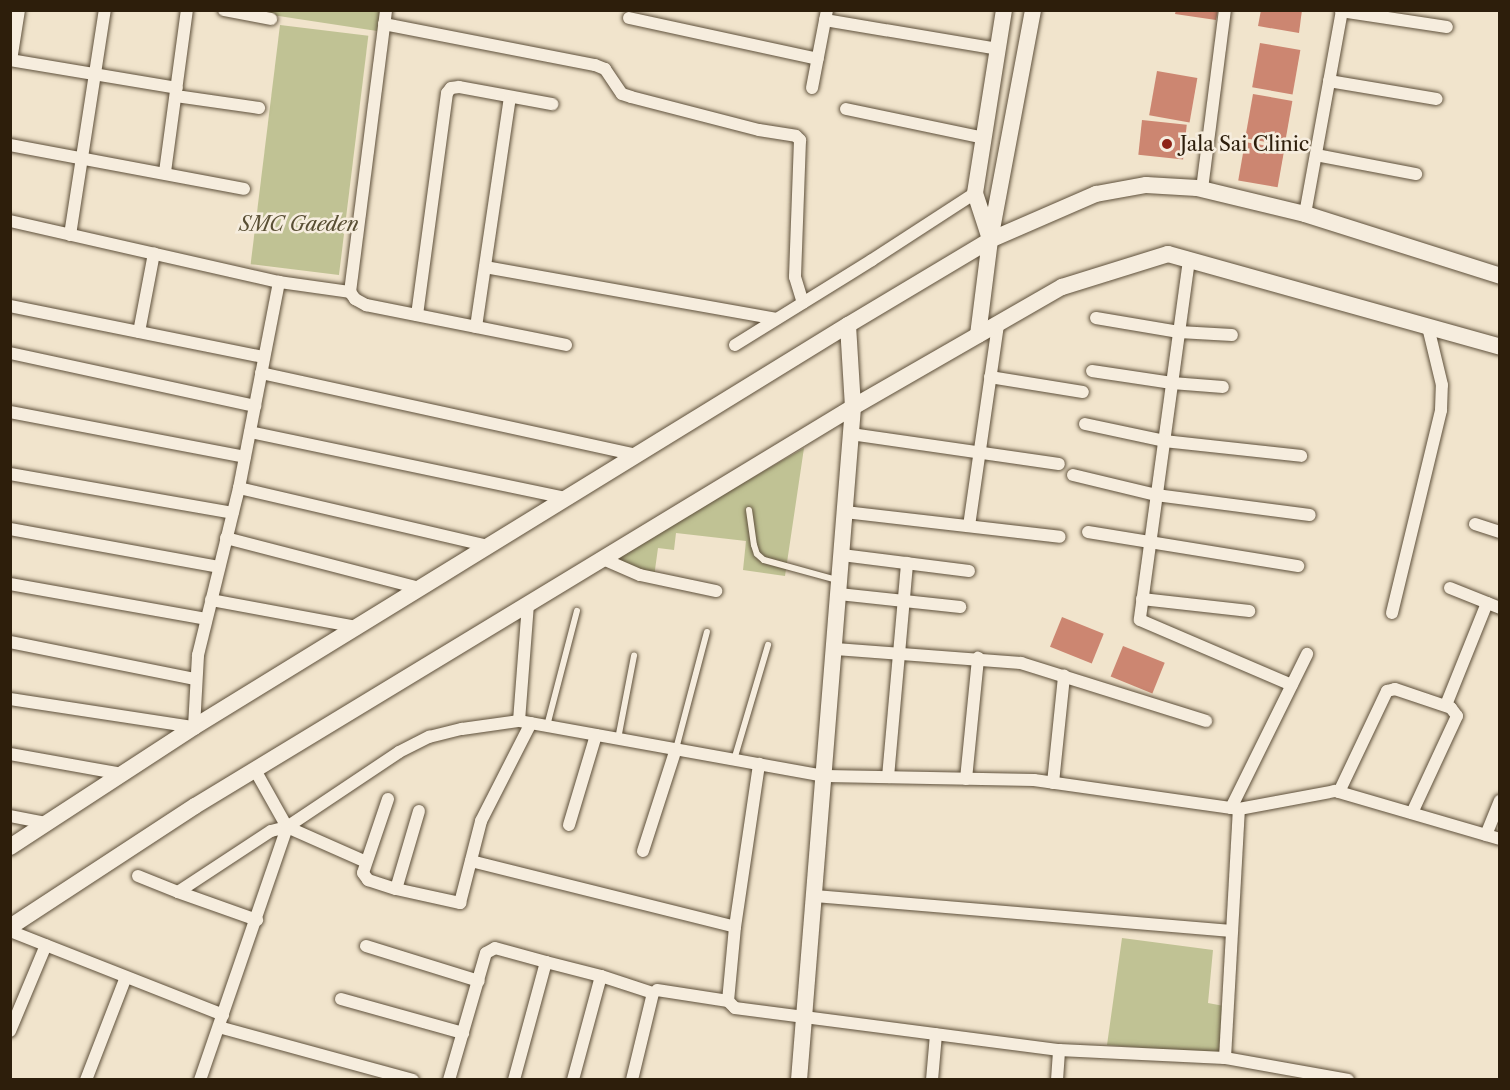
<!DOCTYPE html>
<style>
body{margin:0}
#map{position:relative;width:1510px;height:1090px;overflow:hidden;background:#f1e4cc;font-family:"Libre Caslon Text",serif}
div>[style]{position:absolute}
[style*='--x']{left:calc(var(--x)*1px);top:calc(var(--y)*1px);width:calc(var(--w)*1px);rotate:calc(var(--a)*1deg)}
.green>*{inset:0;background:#c0c294;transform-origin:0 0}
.building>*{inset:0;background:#cc8671;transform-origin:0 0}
.roads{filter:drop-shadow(0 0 2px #5e503b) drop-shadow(0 0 2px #5e503b)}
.lane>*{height:6px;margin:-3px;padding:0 3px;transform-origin:3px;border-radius:3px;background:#f6edde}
.street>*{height:12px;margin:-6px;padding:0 6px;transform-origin:6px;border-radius:6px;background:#f6edde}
.secondary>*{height:16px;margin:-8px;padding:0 8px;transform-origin:8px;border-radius:8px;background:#f6edde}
.dots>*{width:16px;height:16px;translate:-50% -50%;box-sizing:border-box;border:3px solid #f6edde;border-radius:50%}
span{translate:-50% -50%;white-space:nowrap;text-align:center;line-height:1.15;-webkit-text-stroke:5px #f6edde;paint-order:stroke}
.poi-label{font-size:20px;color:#2d1e0b}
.left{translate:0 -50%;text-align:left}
.park-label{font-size:20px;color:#594f34;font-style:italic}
.frame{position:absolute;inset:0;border:12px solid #2d1e0b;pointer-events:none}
</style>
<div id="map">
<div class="green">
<i style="clip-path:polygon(245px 11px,380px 11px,377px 31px)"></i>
<i style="left:280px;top:25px;width:89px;height:241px;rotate:7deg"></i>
<i style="clip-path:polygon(804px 448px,785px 576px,743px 570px,746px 541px,676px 533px,674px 550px,658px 548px,654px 577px,609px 560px)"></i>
<i style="clip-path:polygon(1122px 938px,1213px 950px,1208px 1003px,1224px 1006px,1221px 1054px,1107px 1045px)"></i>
</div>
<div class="building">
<i style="clip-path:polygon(1176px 10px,1218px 10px,1216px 20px,1175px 14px)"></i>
<i style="clip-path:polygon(1261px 10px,1302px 10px,1299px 33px,1258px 26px)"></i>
<i style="left:1260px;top:43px;width:41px;height:45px;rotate:10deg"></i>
<i style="left:1157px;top:71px;width:41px;height:45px;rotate:10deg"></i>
<i style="left:1253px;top:94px;width:40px;height:45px;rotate:10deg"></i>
<i style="left:1142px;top:120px;width:45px;height:35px;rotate:6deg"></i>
<i style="left:1245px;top:142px;width:40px;height:39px;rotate:10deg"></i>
<i style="left:1062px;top:617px;width:45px;height:32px;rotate:22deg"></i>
<i style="left:1123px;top:646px;width:45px;height:33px;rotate:22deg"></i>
</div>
<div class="roads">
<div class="lane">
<i style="--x:749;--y:510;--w:35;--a:82"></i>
<i style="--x:754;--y:545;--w:9;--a:72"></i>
<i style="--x:757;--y:554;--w:9;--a:41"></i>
<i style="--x:764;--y:560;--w:76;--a:15.3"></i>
<i style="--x:547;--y:726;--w:119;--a:-75.4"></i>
<i style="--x:618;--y:739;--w:85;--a:-79.1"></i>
<i style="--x:676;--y:749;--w:121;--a:-75.2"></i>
<i style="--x:734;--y:760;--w:120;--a:-73.5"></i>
</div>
<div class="street">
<i style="--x:224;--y:10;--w:48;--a:10.8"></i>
<i style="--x:1341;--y:11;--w:107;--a:8.6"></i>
<i style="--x:629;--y:18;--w:193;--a:12.2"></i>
<i style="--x:825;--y:20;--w:175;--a:9.5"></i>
<i style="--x:384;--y:24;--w:215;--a:11"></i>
<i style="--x:595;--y:65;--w:11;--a:22"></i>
<i style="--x:605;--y:69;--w:30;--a:56"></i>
<i style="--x:622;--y:94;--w:9;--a:18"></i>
<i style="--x:631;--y:97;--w:132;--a:14.5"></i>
<i style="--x:759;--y:130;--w:37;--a:9"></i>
<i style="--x:796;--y:136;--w:6;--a:45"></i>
<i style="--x:800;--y:140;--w:137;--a:92.1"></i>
<i style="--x:795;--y:277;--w:27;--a:73"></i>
<i style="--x:10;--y:60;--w:169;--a:9.5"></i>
<i style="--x:1329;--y:81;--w:109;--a:9.5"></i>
<i style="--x:812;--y:88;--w:79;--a:-79.1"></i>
<i style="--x:176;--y:96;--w:84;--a:8.2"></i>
<i style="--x:846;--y:109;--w:142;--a:11.8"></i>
<i style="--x:10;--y:145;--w:238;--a:10.6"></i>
<i style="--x:1316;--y:155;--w:102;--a:10.8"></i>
<i style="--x:165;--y:172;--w:163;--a:-82.3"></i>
<i style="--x:1202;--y:189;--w:180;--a:-82.7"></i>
<i style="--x:1305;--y:214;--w:207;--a:-79.7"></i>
<i style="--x:10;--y:221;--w:276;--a:12.8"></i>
<i style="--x:70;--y:235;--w:228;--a:-81.2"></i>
<i style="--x:1189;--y:260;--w:363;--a:97.8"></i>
<i style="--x:1140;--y:620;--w:165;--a:23.2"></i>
<i style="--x:485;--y:267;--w:296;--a:10.1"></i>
<i style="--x:350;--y:292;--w:9;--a:54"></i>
<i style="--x:355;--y:299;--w:13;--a:29"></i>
<i style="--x:366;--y:305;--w:204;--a:11.3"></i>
<i style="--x:10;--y:306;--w:259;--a:11.4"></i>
<i style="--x:417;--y:315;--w:224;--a:-82.3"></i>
<i style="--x:447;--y:93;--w:6;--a:-51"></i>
<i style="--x:451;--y:88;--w:8;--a:-7"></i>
<i style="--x:459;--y:87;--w:95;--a:10.4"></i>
<i style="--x:1096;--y:318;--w:84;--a:9.6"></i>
<i style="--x:1179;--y:332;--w:53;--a:3.2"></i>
<i style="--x:476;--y:327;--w:232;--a:-81.6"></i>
<i style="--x:139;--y:332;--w:80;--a:-79.2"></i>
<i style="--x:735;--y:345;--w:161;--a:-31.8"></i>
<i style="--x:872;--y:260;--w:123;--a:-33"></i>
<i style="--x:10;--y:353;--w:251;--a:12.2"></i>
<i style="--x:1092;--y:371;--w:81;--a:8.5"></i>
<i style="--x:1172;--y:383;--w:51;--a:4.5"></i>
<i style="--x:261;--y:373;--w:384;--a:12.3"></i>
<i style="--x:990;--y:377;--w:94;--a:9.2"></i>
<i style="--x:10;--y:412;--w:239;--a:10.8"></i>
<i style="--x:1085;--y:424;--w:81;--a:12.1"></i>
<i style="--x:1164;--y:441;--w:138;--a:6.2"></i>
<i style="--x:250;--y:432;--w:323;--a:11.8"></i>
<i style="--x:851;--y:434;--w:210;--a:8.2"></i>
<i style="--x:10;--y:474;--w:226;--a:9.9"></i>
<i style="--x:1073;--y:475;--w:85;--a:13.5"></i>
<i style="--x:1156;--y:495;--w:155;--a:7.4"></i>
<i style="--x:239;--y:488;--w:256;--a:13.1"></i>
<i style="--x:845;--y:512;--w:216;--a:6.6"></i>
<i style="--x:1475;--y:524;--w:26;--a:18"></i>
<i style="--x:969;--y:526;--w:204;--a:-81.8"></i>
<i style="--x:10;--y:529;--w:212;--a:10.3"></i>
<i style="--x:1088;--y:532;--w:213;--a:9.2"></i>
<i style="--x:226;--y:538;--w:199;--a:14.5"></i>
<i style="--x:842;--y:555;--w:128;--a:7.2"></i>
<i style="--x:603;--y:559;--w:40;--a:23.4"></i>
<i style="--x:640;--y:575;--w:78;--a:11.9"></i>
<i style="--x:10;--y:584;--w:199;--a:10.1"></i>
<i style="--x:1450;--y:588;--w:54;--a:21.8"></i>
<i style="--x:839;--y:594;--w:122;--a:6.1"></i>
<i style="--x:1142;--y:599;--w:108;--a:6.4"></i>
<i style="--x:211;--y:600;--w:147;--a:10.5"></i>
<i style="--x:1392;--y:613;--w:209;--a:-76.4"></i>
<i style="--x:1441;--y:410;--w:25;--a:-88"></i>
<i style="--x:1442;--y:385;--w:60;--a:-103.6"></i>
<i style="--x:10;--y:642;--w:189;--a:11.3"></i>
<i style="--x:835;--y:649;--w:187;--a:4.3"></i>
<i style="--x:1021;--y:663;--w:194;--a:17.4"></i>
<i style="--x:10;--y:699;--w:186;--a:8.7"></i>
<i style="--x:194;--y:727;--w:72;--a:-86.8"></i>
<i style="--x:198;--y:655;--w:172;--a:-76.2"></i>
<i style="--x:239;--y:488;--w:210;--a:-79"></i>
<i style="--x:279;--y:282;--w:72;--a:8"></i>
<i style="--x:350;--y:292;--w:284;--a:-82.7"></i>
<i style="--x:1446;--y:705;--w:110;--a:-68.1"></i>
<i style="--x:519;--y:721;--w:116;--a:-85.6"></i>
<i style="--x:10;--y:754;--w:114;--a:10.1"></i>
<i style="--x:255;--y:770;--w:65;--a:60.7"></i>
<i style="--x:888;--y:777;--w:215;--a:-84.9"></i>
<i style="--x:966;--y:779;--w:122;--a:-84.3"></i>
<i style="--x:1053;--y:783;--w:108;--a:-84.1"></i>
<i style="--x:1339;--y:792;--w:112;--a:-64.6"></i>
<i style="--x:1387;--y:691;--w:8;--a:-14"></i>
<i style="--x:1395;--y:689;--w:59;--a:18.7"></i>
<i style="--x:1451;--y:708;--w:10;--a:53"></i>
<i style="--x:1457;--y:716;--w:107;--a:114.9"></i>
<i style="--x:388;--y:799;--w:78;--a:108.7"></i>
<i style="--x:363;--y:873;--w:9;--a:54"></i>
<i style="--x:368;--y:880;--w:29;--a:18"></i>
<i style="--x:1231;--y:808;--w:172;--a:-63.7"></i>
<i style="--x:419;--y:811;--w:81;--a:106.4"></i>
<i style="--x:396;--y:889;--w:66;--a:12.3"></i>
<i style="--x:460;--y:903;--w:85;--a:-75.6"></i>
<i style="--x:481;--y:821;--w:110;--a:-63"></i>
<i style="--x:10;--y:816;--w:38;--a:11"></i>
<i style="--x:569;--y:825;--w:94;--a:-73.3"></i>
<i style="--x:1486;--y:835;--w:37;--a:-68"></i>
<i style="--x:643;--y:851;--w:107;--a:-72.1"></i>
<i style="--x:471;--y:861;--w:272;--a:14"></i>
<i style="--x:735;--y:927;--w:165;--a:-81.6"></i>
<i style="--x:138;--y:876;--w:43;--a:21.8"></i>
<i style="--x:178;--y:892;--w:111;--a:-33.3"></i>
<i style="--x:271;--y:831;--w:16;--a:-14"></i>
<i style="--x:287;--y:827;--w:86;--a:23.9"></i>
<i style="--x:178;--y:892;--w:84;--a:19.5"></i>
<i style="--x:815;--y:896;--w:418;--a:4.8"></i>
<i style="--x:735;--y:927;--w:74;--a:95.4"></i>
<i style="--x:728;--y:1001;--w:10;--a:45"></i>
<i style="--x:735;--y:1008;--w:327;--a:7.4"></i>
<i style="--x:1059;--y:1050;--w:166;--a:2.8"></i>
<i style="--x:1225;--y:1058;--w:125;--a:10.1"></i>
<i style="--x:10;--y:931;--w:229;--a:21.5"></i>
<i style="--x:366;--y:946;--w:118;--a:17.2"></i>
<i style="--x:546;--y:962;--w:57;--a:14.3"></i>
<i style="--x:601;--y:976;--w:108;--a:105.1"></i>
<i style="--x:601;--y:976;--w:55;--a:18.1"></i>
<i style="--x:653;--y:993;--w:89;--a:103.6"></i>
<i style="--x:657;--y:990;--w:72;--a:8.8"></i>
<i style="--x:341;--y:999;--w:127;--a:15.6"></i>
<i style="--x:219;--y:1027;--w:201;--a:15.3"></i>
<i style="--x:10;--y:1031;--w:93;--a:-67.3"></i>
<i style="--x:1225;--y:1058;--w:249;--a:-86.8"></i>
<i style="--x:86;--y:1080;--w:110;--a:-68.8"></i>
<i style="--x:200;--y:1080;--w:268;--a:-71"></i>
<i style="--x:287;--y:827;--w:135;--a:-33.8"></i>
<i style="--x:399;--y:752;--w:34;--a:-27"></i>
<i style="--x:429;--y:737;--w:34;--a:-14"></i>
<i style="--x:462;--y:729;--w:58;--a:-8"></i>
<i style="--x:519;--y:721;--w:312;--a:10.2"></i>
<i style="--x:826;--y:776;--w:208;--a:1.1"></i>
<i style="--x:1034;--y:780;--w:207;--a:8.1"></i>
<i style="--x:1239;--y:809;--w:98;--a:-10.6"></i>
<i style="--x:1335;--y:791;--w:172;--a:16.2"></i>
<i style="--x:449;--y:1080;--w:132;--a:-73.8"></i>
<i style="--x:486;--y:953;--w:10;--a:-29"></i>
<i style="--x:495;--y:948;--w:53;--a:15.4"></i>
<i style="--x:546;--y:962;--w:122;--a:105.2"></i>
<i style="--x:932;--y:1080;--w:46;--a:-85"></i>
<i style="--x:1057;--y:1080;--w:30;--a:-86"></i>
</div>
<div class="secondary">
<i style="--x:10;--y:54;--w:45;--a:-81"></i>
<i style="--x:990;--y:239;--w:48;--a:-108.1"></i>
<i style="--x:975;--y:193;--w:185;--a:-81"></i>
<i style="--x:978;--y:335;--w:96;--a:-82.8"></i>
<i style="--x:990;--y:240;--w:234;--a:-79.4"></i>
<i style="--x:10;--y:847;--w:220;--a:-33.1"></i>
<i style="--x:194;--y:727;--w:768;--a:-31.58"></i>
<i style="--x:848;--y:325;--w:165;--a:-30.9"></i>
<i style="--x:990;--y:240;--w:116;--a:-23.5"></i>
<i style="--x:1096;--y:194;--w:51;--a:-10.2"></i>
<i style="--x:1146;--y:185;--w:51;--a:3.4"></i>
<i style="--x:1197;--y:188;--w:111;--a:13.5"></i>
<i style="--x:1305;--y:214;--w:205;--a:17.6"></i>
<i style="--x:10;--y:927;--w:221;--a:-33.2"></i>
<i style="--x:195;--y:806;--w:770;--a:-31.23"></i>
<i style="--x:853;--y:407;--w:241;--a:-29.9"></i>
<i style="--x:1062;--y:287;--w:111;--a:-17.3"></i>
<i style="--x:1168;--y:254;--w:345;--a:15.6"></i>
<i style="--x:799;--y:1080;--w:675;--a:-85.41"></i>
<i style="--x:853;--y:407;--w:82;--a:-93.5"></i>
</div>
</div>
<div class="dots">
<i style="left:1167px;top:144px;background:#8f2418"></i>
</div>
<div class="poi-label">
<span class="left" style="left:1180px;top:144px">Jala Sai Clinic</span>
</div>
<div class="park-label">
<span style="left:299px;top:224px">SMC Gaeden</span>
</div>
<div class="frame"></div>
</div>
